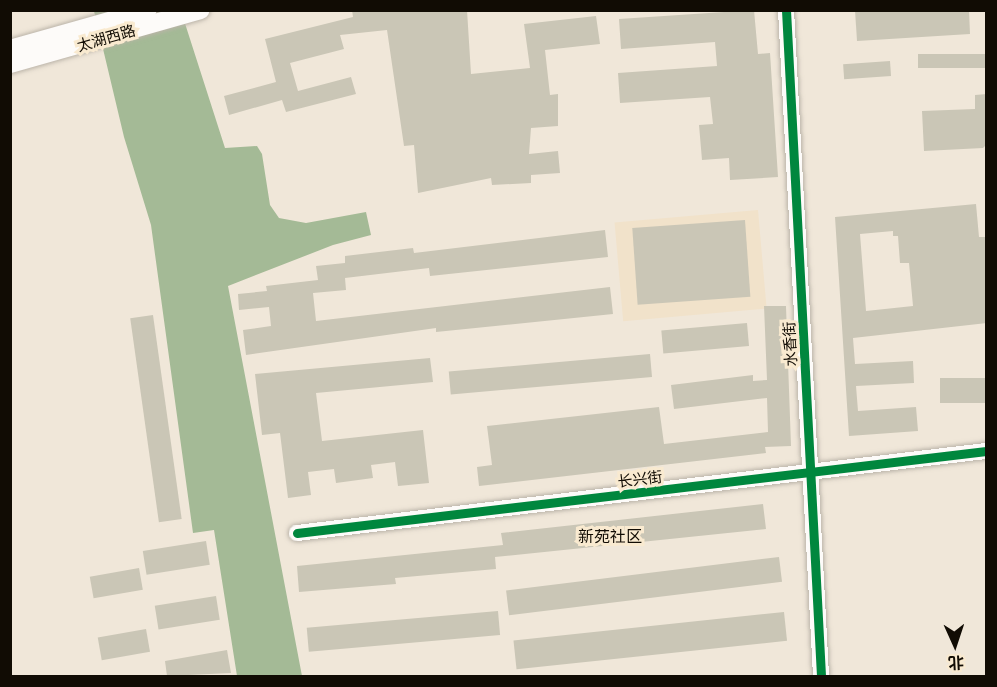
<!DOCTYPE html>
<meta charset="utf-8">
<style>
body{margin:0}
#map{position:relative;width:997px;height:687px;overflow:hidden;background:#f0e7d9;font-family:"IBM Plex Sans","Noto Sans SC",sans-serif}
div>[style]{position:absolute}
[style*='--x']{left:calc(var(--x)*1px);top:calc(var(--y)*1px);width:calc(var(--w)*1px);rotate:calc(var(--a)*1deg)}
.built>*{inset:0;background:#f1e2ca;transform-origin:0 0}
.water>*{inset:0;background:#a4ba96}
.building>*{inset:0;background:#cac6b6;transform-origin:0 0}
.roads{filter:drop-shadow(0 0 2px #bbb4a9) drop-shadow(0 0 2px #bbb4a9)}
.tertiary>*{height:16px;margin:-8px;padding:0 8px;transform-origin:8px;border-radius:8px;background:#fdfbf9}
.secondary>*{height:18px;margin:-9px;padding:0 9px;transform-origin:9px;border-radius:9px;background:#fdfbf9}
.cycleway>*{height:9px;margin:-4.5px;padding:0 4.5px;transform-origin:4.5px;border-radius:4.5px;background:#00873e}
span{translate:-50% -50%;white-space:nowrap;text-align:center;line-height:1.15;-webkit-text-stroke:6px #f9ead0;paint-order:stroke}
.street-label{font-size:15px;color:#110c04}
.neighbourhood-label{font-size:16px;color:#110c04}
.frame{position:absolute;inset:0;border:12px solid #110c04;pointer-events:none}
.north{position:absolute;left:925px;top:615px;width:60px;height:60px;-webkit-text-stroke:4px #f9ead0;paint-order:stroke;rotate:177deg;font-size:16px;font-weight:700;line-height:24px;text-align:center;color:#110c04}
.north::after{content:'';display:block;margin:auto;width:21px;height:27px;background:#110c04;clip-path:polygon(50% 0,100% 100%,50% 72%,0 100%)}
</style>
<div id="map">
<div class="built">
<i style="left:758px;top:210px;width:99px;height:144px;rotate:85deg"></i>
</div>
<div class="water">
<i style="clip-path:polygon(94px 11px,181px 11px,225px 148px,257px 146px,262px 154px,270px 205px,279px 218px,306px 223px,366px 212px,371px 235px,333px 245px,228px 286px,302px 676px,237px 676px,214px 530px,193px 533px,151px 225px,124px 137px)"></i>
</div>
<div class="building">
<i style="clip-path:polygon(352px 10px,467px 10px,471px 74px,530px 68px,524px 24px,596px 16px,600px 44px,545px 50px,550px 95px,558px 94px,558px 126px,531px 128px,529px 154px,558px 151px,560px 173px,531px 175px,531px 183px,492px 185px,491px 178px,418px 193px,414px 145px,404px 146px,387px 30px,340px 35px,344px 49px,290px 63px,298px 91px,351px 77px,356px 94px,286px 112px,282px 100px,229px 115px,224px 96px,276px 82px,265px 39px,353px 17px)"></i>
<i style="clip-path:polygon(754px 10px,758px 54px,770px 53px,778px 177px,730px 180px,729px 158px,702px 160px,699px 125px,713px 124px,710px 97px,620px 103px,618px 73px,717px 66px,715px 42px,621px 49px,619px 19px)"></i>
<i style="clip-path:polygon(855px 10px,969px 10px,970px 34px,857px 41px)"></i>
<i style="left:987px;top:54px;width:14px;height:69px;rotate:90deg"></i>
<i style="left:890px;top:61px;width:15px;height:47px;rotate:86deg"></i>
<i style="clip-path:polygon(987px 94px,987px 144px,983px 148px,924px 151px,922px 111px,975px 109px,975px 95px)"></i>
<i style="clip-path:polygon(evenodd,976px 204px,979px 237px,987px 237px,987px 323px,853px 338px,855px 364px,913px 361px,914px 383px,856px 386px,858px 411px,916px 407px,918px 431px,849px 436px,835px 217px,976px 204px,893px 231px,893px 236px,898px 236px,900px 263px,909px 263px,913px 306px,866px 311px,860px 234px,893px 231px)"></i>
<i style="left:745px;top:220px;width:77px;height:113px;rotate:86deg"></i>
<i style="clip-path:polygon(605px 230px,608px 257px,430px 276px,429px 268px,345px 278px,346px 290px,313px 293px,316px 321px,610px 287px,613px 314px,436px 332px,436px 328px,246px 355px,243px 330px,271px 326px,269px 307px,239px 310px,238px 294px,267px 291px,266px 286px,318px 280px,316px 266px,345px 263px,345px 256px,413px 248px,414px 253px)"></i>
<i style="clip-path:polygon(764px 306px,786px 306px,791px 446px,765px 447px,766px 453px,479px 486px,477px 467px,492px 465px,487px 426px,659px 407px,664px 444px,768px 432px,767px 398px,674px 409px,671px 385px,753px 375px,753px 381px,767px 380px)"></i>
<i style="left:153px;top:315px;width:206px;height:23px;rotate:82deg"></i>
<i style="left:747px;top:323px;width:23px;height:86px;rotate:85deg"></i>
<i style="left:650px;top:354px;width:23px;height:202px;rotate:85deg"></i>
<i style="clip-path:polygon(430px 358px,433px 382px,316px 393px,322px 441px,423px 430px,429px 483px,398px 486px,395px 462px,371px 465px,373px 478px,336px 483px,334px 469px,308px 472px,311px 495px,288px 498px,280px 433px,262px 435px,255px 374px)"></i>
<i style="left:987px;top:378px;width:25px;height:47px;rotate:90deg"></i>
<i style="clip-path:polygon(763px 504px,766px 529px,495px 557px,496px 569px,395px 578px,396px 584px,299px 592px,297px 566px,503px 545px,501px 533px)"></i>
<i style="left:206px;top:541px;width:24px;height:64px;rotate:81deg"></i>
<i style="left:779px;top:557px;width:25px;height:275px;rotate:83deg"></i>
<i style="left:139px;top:568px;width:22px;height:50px;rotate:80deg"></i>
<i style="left:216px;top:596px;width:24px;height:62px;rotate:81deg"></i>
<i style="left:498px;top:611px;width:24px;height:192px;rotate:85deg"></i>
<i style="left:784px;top:612px;width:29px;height:272px;rotate:84deg"></i>
<i style="left:146px;top:629px;width:23px;height:49px;rotate:80deg"></i>
<i style="clip-path:polygon(227px 650px,231px 673px,167px 676px,165px 661px)"></i>
</div>
<div class="roads">
<div class="tertiary">
<i style="--x:786;--y:10;--w:667;--a:86.99"></i>
<i style="--x:297;--y:533;--w:694;--a:-6.79"></i>
</div>
<div class="secondary">
<i style="--x:10;--y:49;--w:143;--a:-15.8"></i>
<i style="--x:10;--y:64;--w:198;--a:-15.8"></i>
</div>
</div>
<div class="cycleway">
<i style="--x:786;--y:10;--w:667;--a:86.99"></i>
<i style="--x:297;--y:533;--w:694;--a:-6.79"></i>
</div>
<div class="street-label">
<span style="left:106px;top:38px;rotate:-16deg">太湖西路</span>
<span style="left:790px;top:344px;rotate:-93deg">水香街</span>
<span style="left:640px;top:479px;rotate:-7deg">长兴街</span>
</div>
<div class="neighbourhood-label">
<span style="left:610px;top:536px">新苑社区</span>
</div>
<div class="frame"></div>
<div class="north">北</div>
</div>
